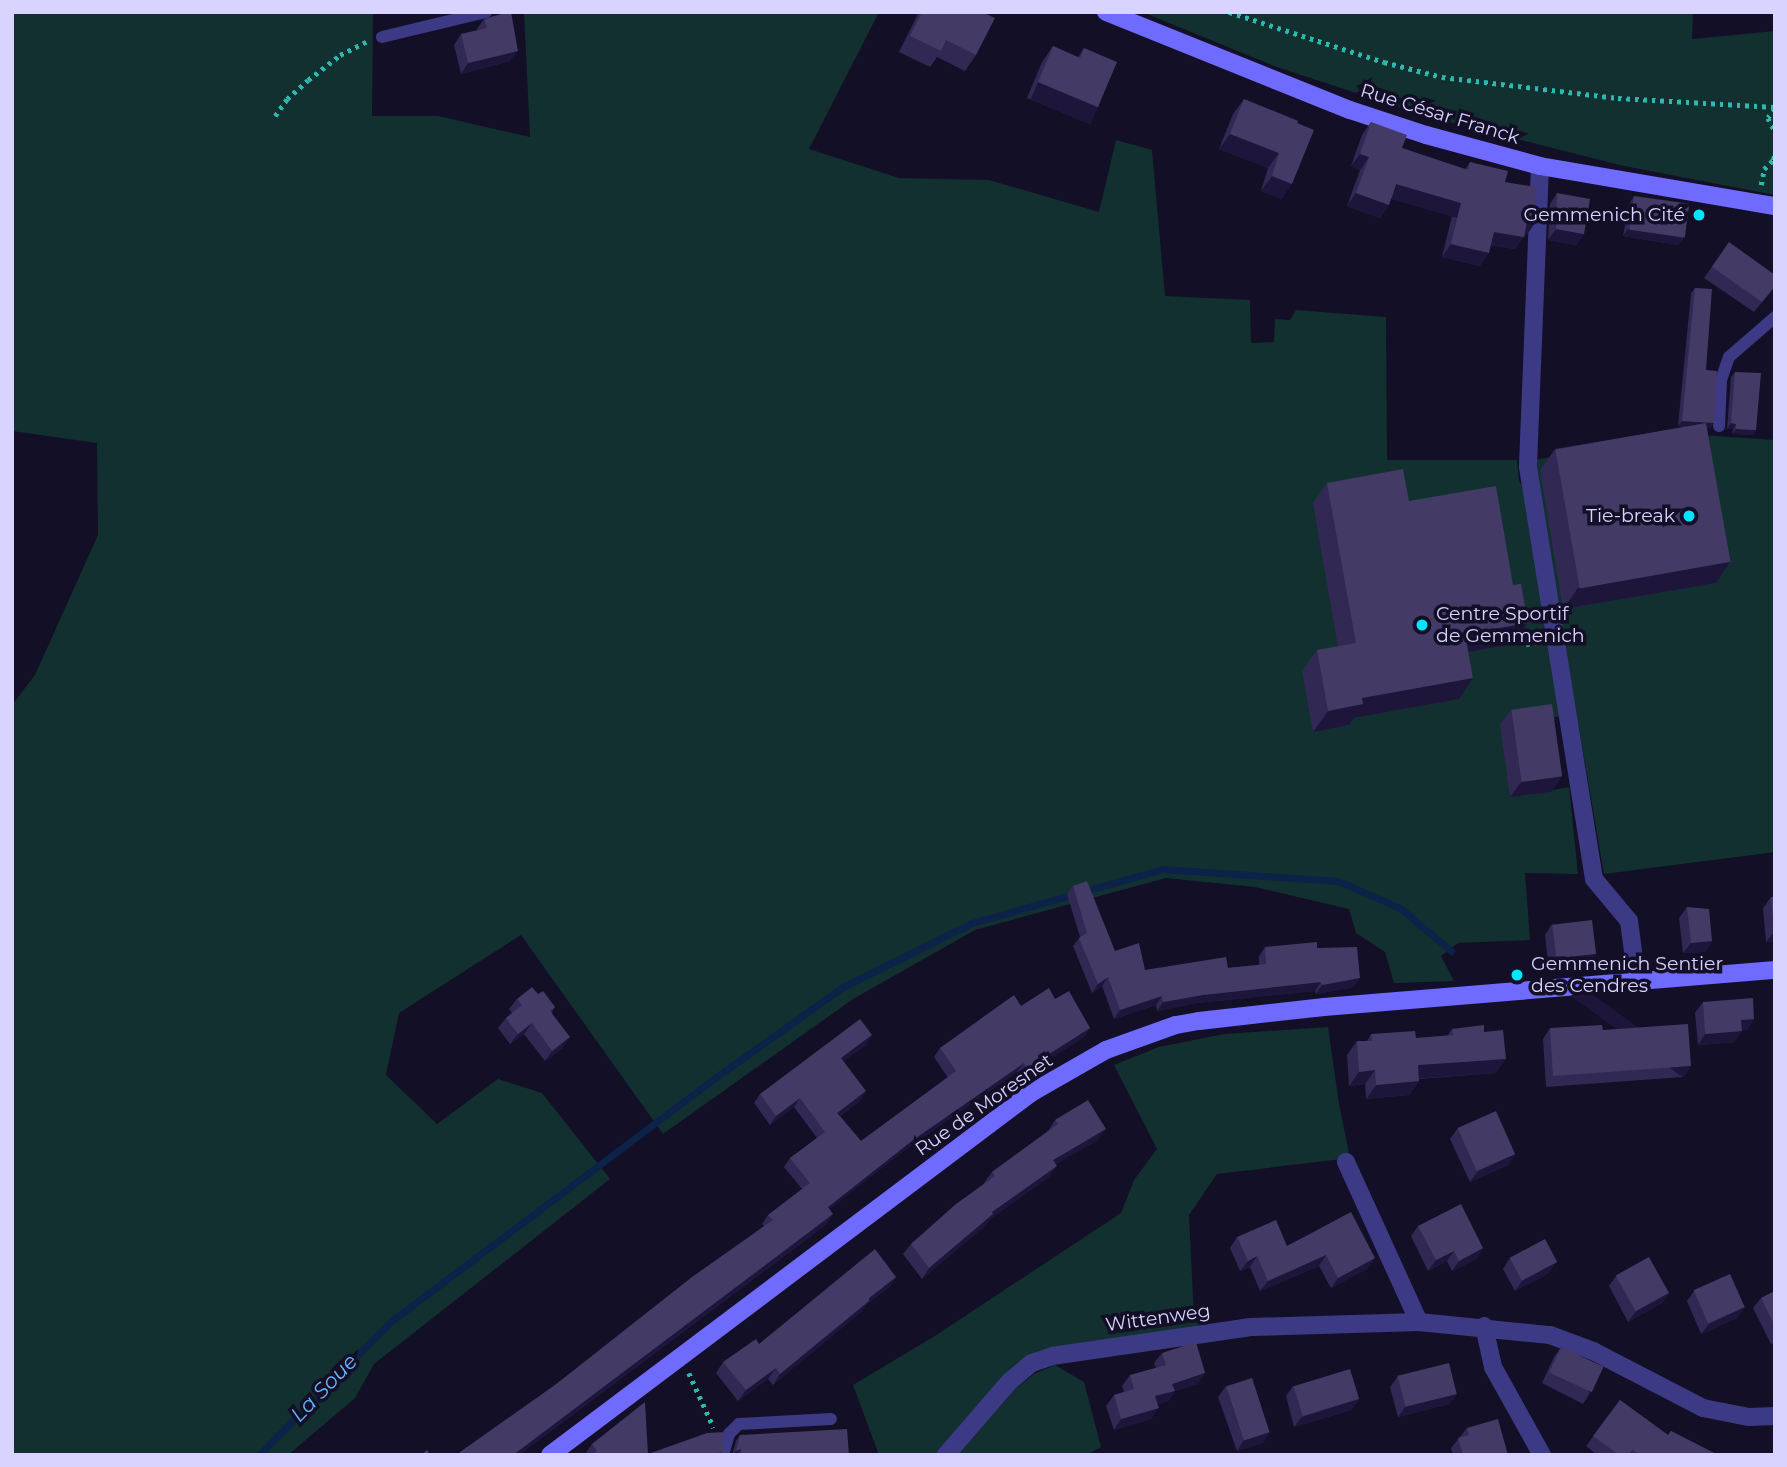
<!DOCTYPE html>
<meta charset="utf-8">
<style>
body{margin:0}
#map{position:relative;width:1787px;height:1467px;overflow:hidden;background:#130f26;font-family:Montserrat,sans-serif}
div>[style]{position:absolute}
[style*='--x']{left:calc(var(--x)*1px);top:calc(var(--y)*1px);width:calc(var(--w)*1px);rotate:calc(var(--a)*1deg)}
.green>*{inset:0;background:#12302f}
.stream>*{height:7px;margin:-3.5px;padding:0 3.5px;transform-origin:3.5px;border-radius:3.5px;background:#0c2248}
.path>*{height:4.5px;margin-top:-2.25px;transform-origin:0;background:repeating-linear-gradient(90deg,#2fb8b0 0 3.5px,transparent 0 8.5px)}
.lane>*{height:12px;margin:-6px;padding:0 6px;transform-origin:6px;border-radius:6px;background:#3d3a85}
.street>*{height:18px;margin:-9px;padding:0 9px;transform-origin:9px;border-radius:9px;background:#3d3a85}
.secondary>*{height:18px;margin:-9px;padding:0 9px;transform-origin:9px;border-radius:9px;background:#6f6bff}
.wall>*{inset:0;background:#312854}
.shaded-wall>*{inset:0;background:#1d163a;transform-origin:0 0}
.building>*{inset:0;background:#433a66;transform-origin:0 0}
.dots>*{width:19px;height:19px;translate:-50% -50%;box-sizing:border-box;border:4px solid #130f26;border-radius:50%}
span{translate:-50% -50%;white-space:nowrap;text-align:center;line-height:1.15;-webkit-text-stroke:7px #130f26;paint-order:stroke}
.street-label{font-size:19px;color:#d9d4ff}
.poi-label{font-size:19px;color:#d9d4ff}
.right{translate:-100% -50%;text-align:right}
.left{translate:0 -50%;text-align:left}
.water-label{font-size:21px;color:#62b6ff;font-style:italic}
.frame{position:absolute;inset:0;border:14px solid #d9d4ff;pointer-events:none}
</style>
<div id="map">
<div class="green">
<i style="clip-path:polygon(12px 12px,373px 12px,372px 116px,438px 116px,530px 137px,524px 12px,879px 12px,809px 149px,899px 178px,989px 180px,1099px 212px,1116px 140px,1152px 150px,1165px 296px,1250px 300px,1251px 343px,1274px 342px,1275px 319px,1290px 320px,1296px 310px,1386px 317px,1387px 460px,1517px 460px,1519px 481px,1526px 491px,1561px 716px,1541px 720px,1510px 797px,1569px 787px,1578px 874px,1525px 873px,1530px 940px,1458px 943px,1441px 956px,1454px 981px,1394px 983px,1385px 952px,1356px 933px,1349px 909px,1255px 887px,1166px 878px,975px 930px,853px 999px,663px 1134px,521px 935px,399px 1013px,386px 1075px,437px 1124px,498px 1079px,542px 1093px,610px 1179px,374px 1364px,355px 1398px,288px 1455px,12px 1455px,12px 705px,35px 675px,98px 535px,97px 443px,12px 431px)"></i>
<i style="clip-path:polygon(1142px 12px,1693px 12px,1692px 39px,1775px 31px,1775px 195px,1624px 166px,1429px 117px,1277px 67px)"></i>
<i style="clip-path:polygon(1701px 435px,1775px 440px,1775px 852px,1604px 874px,1533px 460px)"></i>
<i style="clip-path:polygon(1328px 1027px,1339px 1104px,1350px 1158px,1217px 1174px,1189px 1215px,1194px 1319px,1200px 1325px,1066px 1348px,1022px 1364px,942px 1455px,879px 1455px,853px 1385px,938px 1334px,1121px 1213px,1134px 1180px,1157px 1149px,1114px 1065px,1159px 1047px,1224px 1034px)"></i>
<i style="clip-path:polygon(1055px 1365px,1084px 1382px,1101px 1447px,1087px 1455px,958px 1455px,1014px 1390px,1034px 1374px)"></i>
</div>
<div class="stream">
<i style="--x:259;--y:1455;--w:187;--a:-45.4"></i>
<i style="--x:390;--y:1322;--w:420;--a:-36.9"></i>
<i style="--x:726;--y:1070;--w:143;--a:-35.4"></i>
<i style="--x:843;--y:987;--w:144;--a:-26.4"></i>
<i style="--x:972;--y:923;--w:198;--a:-15.8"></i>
<i style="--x:1163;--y:869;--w:175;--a:3.9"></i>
<i style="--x:1338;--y:881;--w:68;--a:23.5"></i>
<i style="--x:1400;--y:908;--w:67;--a:40.1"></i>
</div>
<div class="path">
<i style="--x:1229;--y:12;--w:163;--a:17.9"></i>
<i style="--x:1384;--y:62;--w:60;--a:14.5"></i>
<i style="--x:1442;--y:77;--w:177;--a:6.8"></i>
<i style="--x:1618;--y:98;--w:157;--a:3.3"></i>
<i style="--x:1775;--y:109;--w:11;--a:128"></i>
<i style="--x:1768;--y:118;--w:15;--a:62"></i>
<i style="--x:275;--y:116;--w:21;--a:-55"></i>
<i style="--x:287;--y:99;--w:28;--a:-42"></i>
<i style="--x:308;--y:80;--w:41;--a:-38"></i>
<i style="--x:340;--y:55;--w:30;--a:-27"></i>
<i style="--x:1761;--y:185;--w:16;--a:-79"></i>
<i style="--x:1764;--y:169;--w:13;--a:-45"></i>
<i style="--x:1773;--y:160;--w:7;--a:-74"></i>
<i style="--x:1526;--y:644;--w:12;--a:-9"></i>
<i style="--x:689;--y:1373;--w:60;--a:65.6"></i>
</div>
<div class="lane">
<i style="--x:382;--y:37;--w:107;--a:-13.5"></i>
<i style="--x:1719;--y:426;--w:46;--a:-87.5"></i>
<i style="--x:1721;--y:380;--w:24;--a:-71"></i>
<i style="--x:1729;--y:357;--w:61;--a:-41"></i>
<i style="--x:723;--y:1455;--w:22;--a:-74"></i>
<i style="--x:729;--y:1434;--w:14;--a:-45"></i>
<i style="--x:739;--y:1424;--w:92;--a:-3.1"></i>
</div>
<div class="street">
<i style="--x:1540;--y:166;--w:301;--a:92.3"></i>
<i style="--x:1528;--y:467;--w:417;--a:80.9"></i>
<i style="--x:1594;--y:879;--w:55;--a:50.2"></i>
<i style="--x:1629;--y:921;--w:62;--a:82.5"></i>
<i style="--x:1346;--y:1162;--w:176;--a:65.5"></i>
<i style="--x:1484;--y:1326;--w:42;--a:77.6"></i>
<i style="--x:1493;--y:1367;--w:101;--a:60.9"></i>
<i style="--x:946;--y:1455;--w:96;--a:-49.2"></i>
<i style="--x:1009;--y:1382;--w:30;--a:-40"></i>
<i style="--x:1032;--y:1363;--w:21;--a:-19"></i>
<i style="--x:1052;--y:1356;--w:201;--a:-8.3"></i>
<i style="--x:1251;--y:1327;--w:168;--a:-1.7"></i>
<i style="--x:1419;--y:1322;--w:132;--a:5.7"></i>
<i style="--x:1550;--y:1335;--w:46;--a:20.4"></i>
<i style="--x:1593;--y:1351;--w:124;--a:27.4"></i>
<i style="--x:1703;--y:1408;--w:47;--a:11.1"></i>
<i style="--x:1749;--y:1417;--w:26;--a:-2"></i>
</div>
<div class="secondary">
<i style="--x:1106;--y:12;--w:263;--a:21.9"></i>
<i style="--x:1350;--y:110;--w:80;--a:18.2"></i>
<i style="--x:1426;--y:135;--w:118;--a:15.2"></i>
<i style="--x:1540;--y:166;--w:238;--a:9.7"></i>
<i style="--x:550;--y:1455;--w:602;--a:-36.97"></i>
<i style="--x:1031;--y:1093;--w:86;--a:-29.8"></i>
<i style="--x:1106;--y:1050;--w:74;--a:-19.7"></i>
<i style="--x:1176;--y:1025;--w:23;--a:-10"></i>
<i style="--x:1199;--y:1021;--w:126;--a:-6.4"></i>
<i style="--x:1324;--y:1007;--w:453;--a:-4.7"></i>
</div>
<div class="wall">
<i style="clip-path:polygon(919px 12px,967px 12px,970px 14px,972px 12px,982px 12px,976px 55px,965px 71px,937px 57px,930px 67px,899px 52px)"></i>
<i style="clip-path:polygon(484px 19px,510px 61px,461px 74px,454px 45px,461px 34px,477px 31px,477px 29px)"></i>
<i style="clip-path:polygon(1053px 46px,1078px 57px,1084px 48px,1098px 107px,1087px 123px,1027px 98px,1042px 62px)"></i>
<i style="clip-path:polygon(1244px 99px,1298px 121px,1282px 199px,1261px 191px,1268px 168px,1219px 149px,1233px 114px)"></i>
<i style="clip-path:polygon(1371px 122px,1402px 148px,1465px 169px,1470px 162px,1505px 182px,1526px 236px,1524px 236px,1515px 249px,1490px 245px,1480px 266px,1442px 257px,1452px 216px,1391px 198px,1389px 205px,1380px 218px,1347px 206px,1360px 170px,1351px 166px,1362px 135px)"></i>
<i style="clip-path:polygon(1557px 193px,1584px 234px,1576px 245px,1548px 240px,1550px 204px)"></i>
<i style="clip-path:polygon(1634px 196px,1684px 238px,1678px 245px,1623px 236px,1629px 204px)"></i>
<i style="clip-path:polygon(1729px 242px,1775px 287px,1754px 312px,1704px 278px)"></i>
<i style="clip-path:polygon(1695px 288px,1706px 370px,1711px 428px,1707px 428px,1716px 583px,1563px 609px,1540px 470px,1555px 449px,1686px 427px,1678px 426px,1691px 293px)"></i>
<i style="clip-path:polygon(1735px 372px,1756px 430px,1752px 435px,1732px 434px,1733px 429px,1727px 429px,1731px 377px)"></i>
<i style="clip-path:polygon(1327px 483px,1409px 501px,1513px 585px,1528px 623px,1513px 644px,1469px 652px,1459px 699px,1354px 718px,1349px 725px,1313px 732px,1302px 671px,1317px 650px,1338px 647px,1313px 503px)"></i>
<i style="clip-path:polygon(1511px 709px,1562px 776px,1551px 792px,1510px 797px,1500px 725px)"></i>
<i style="clip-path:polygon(1073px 886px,1115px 951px,1145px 970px,1228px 968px,1259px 965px,1259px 956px,1265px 947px,1317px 948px,1354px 987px,1316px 994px,1315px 991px,1197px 1003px,1157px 1011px,1156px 1005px,1114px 1019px,1102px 986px,1092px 993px,1073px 946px,1080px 937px,1067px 894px)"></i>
<i style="clip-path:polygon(1771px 897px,1775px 897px,1775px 941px,1766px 942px,1763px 908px)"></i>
<i style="clip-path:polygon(1687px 907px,1712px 941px,1705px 952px,1683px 953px,1679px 918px)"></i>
<i style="clip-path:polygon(1552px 924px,1596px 954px,1588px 965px,1549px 969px,1545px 935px)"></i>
<i style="clip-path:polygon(538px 994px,555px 1007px,552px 1012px,563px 1048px,545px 1061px,524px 1034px,510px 1044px,498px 1028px,506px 1018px,512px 1013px,509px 1009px,517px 999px)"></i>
<i style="clip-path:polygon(1055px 999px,1090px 1028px,1084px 1037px,1021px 1077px,1017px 1072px,906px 1149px,829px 1209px,827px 1224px,519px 1455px,456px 1455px,555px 1385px,764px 1226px,762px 1224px,768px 1215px,802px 1189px,784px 1167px,790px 1158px,817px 1138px,794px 1107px,770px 1125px,754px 1103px,760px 1094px,866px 1045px,843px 1061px,860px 1101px,840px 1116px,861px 1141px,948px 1078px,934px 1057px,940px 1048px,1021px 1006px)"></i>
<i style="clip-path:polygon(1703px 1002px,1754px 1019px,1747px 1030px,1742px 1030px,1734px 1042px,1698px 1045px,1695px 1013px)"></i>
<i style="clip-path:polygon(1550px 1028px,1603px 1030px,1691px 1066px,1683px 1077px,1546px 1087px,1543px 1039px)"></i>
<i style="clip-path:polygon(1452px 1029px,1484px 1032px,1496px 1073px,1419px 1079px,1419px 1081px,1409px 1095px,1366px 1099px,1365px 1084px,1349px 1086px,1347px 1055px,1357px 1041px,1367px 1041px,1371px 1034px,1416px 1038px,1447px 1036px)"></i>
<i style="clip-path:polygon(1055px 1120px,1098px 1140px,1056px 1164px,1049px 1177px,990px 1219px,986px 1225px,922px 1279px,903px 1254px,911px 1244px,985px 1183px,984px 1183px,992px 1172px,1048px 1131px)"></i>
<i style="clip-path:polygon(1458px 1128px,1515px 1154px,1508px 1165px,1470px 1182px,1450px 1139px)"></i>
<i style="clip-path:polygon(1418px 1226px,1483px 1248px,1476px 1259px,1452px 1271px,1447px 1261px,1428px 1271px,1411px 1236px)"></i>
<i style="clip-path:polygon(1237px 1237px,1287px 1246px,1375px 1258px,1367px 1269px,1331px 1288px,1319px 1266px,1260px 1291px,1250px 1267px,1240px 1271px,1230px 1248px)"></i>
<i style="clip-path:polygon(1510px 1258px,1549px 1273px,1515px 1291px,1503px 1269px)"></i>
<i style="clip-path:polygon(1616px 1276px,1669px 1293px,1662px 1303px,1628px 1322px,1609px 1286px)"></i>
<i style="clip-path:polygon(896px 1277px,889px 1287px,867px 1304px,862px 1311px,773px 1385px,768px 1379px,738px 1401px,716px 1373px,723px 1362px)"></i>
<i style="clip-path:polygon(1694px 1291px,1745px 1307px,1737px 1318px,1701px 1334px,1687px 1301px)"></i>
<i style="clip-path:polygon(1775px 1291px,1775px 1343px,1771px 1344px,1753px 1308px,1761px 1298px)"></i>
<i style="clip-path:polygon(1561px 1347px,1590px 1393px,1583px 1404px,1542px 1383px,1554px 1357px)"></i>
<i style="clip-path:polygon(1162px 1353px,1198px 1384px,1175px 1391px,1168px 1401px,1158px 1404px,1151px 1419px,1114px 1430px,1106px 1406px,1114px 1395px,1124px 1392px,1122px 1386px,1130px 1375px,1156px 1368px,1154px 1363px)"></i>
<i style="clip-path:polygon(1398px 1376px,1457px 1394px,1449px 1404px,1398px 1417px,1390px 1387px)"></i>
<i style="clip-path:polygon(1226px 1386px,1263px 1443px,1237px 1451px,1218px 1397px)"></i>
<i style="clip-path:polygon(1293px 1386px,1359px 1399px,1351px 1410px,1294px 1427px,1286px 1396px)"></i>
<i style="clip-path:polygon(1620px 1400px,1668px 1435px,1671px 1431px,1718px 1455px,1597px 1455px,1586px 1446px)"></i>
<i style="clip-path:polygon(1467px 1428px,1508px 1455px,1453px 1455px,1451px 1448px)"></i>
<i style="clip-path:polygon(740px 1435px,849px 1455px,732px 1455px,736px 1441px)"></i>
<i style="clip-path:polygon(722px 1443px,721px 1455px,585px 1454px,592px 1444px,648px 1454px)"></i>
</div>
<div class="shaded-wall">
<i style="clip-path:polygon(518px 51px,510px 61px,461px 74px,468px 63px)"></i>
<i style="left:1038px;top:82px;width:65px;height:19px;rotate:23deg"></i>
<i style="clip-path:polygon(1230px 134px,1279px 153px,1268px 168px,1219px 149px)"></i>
<i style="clip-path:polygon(1360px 154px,1369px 157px,1360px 170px,1351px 166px)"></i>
<i style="clip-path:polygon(1272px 176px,1292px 184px,1282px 199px,1261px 191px)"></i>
<i style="left:1396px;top:184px;width:68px;height:16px;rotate:16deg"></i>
<i style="clip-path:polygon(1356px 193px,1389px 205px,1380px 218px,1347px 206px)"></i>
<i style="clip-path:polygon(1527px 222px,1535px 223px,1526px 236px,1518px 235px)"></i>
<i style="clip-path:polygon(1556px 229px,1584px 234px,1576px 245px,1548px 240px)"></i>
<i style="clip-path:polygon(1628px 229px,1684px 238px,1678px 245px,1623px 236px)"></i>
<i style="clip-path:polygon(1494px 232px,1524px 237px,1515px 249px,1485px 245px)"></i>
<i style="clip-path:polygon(1451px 244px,1489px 253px,1480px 266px,1442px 257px)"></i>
<i style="clip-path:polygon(1682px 421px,1714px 423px,1711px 428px,1678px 426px)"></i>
<i style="clip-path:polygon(1731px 423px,1736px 424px,1733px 429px,1727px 429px)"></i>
<i style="clip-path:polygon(1736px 429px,1756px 430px,1752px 435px,1732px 434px)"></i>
<i style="clip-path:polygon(1730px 562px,1716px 583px,1563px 609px,1578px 588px)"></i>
<i style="clip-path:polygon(1528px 623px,1513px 644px,1451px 655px,1465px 634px)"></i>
<i style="clip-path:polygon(1473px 678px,1459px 699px,1354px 718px,1349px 725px,1313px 732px,1328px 711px,1362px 698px)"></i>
<i style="clip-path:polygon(1562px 776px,1551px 792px,1510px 797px,1522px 781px)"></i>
<i style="clip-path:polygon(1774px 932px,1775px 932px,1775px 941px,1766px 942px)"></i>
<i style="clip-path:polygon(1712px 941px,1705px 952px,1683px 953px,1691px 943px)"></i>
<i style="clip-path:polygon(1596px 954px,1588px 965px,1549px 969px,1556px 958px)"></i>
<i style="clip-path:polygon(1108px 977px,1102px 986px,1092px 993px,1098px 984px)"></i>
<i style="clip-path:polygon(1360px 978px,1354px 987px,1316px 994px,1322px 985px)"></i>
<i style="clip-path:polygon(1321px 982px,1315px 991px,1197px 1003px,1157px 1011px,1163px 1002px,1203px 995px)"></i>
<i style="clip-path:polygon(1162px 996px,1156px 1005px,1114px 1019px,1120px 1010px)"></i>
<i style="clip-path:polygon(1754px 1019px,1747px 1030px,1733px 1031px,1741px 1020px)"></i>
<i style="clip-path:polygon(532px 1023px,524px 1034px,510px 1044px,518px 1034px)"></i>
<i style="clip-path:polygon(1090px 1028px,1084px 1037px,1021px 1077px,1027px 1068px)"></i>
<i style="clip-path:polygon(1742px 1031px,1734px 1042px,1698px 1045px,1705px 1034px)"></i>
<i style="clip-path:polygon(872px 1035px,866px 1045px,835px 1068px,841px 1058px)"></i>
<i style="clip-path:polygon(570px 1037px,563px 1048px,545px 1061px,552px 1051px)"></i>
<i style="clip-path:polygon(1506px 1059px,1496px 1073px,1408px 1079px,1418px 1065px)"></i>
<i style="clip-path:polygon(1024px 1063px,1017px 1072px,906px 1149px,821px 1216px,828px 1207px,913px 1140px)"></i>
<i style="left:1691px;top:1066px;width:14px;height:138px;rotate:126deg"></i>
<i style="clip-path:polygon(1375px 1070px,1365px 1084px,1349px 1086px,1359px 1072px)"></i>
<i style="clip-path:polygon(1419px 1081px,1409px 1095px,1366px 1099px,1376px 1085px)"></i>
<i style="clip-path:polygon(866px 1091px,860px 1101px,831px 1122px,837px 1113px)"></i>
<i style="clip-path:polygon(800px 1098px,794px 1107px,770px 1125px,776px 1116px)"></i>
<i style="clip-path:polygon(1106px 1129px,1098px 1140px,1045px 1171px,1053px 1160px)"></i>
<i style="clip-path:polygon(1515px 1154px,1508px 1165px,1470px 1182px,1478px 1171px)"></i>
<i style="clip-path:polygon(1057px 1166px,1049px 1177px,990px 1219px,986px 1225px,922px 1279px,929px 1268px,992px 1212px)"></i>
<i style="clip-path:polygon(833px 1214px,827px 1224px,519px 1455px,513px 1455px)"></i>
<i style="clip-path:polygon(1483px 1248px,1476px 1259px,1452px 1271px,1459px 1261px)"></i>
<i style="clip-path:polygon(1454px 1251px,1447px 1261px,1428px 1271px,1436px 1260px)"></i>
<i style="clip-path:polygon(1326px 1255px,1319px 1266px,1260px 1291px,1268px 1281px)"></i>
<i style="clip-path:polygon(1257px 1256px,1250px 1267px,1240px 1271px,1248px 1261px)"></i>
<i style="clip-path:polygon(1375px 1258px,1367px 1269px,1331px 1288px,1338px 1278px)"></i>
<i style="clip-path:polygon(1557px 1262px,1549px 1273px,1515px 1291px,1523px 1280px)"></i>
<i style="clip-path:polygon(896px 1277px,889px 1287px,867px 1304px,862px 1311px,773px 1385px,780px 1374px,869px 1298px)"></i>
<i style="clip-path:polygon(1669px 1293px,1662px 1303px,1628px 1322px,1636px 1311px)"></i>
<i style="clip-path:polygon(1745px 1307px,1737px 1318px,1701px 1334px,1709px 1324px)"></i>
<i style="clip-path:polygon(776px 1368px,768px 1379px,738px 1401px,746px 1390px)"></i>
<i style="clip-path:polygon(1205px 1373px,1198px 1384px,1175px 1391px,1168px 1401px,1148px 1407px,1155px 1396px,1172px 1384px)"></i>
<i style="clip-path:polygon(1457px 1394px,1449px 1404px,1398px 1417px,1406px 1406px)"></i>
<i style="clip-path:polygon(1359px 1399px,1351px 1410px,1294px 1427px,1302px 1417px)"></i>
<i style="clip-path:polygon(1159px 1408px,1151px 1419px,1114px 1430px,1121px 1419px)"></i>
<i style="clip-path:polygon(1270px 1432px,1263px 1443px,1237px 1451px,1244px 1440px)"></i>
<i style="clip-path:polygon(741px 1449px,737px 1454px,733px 1455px,736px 1451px)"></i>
</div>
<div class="building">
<i style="clip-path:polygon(508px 12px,511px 12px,518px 51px,468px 63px,461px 34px,487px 28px,484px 19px)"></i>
<i style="clip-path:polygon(922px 12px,967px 12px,971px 14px,972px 12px,982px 12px,995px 18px,976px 55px,946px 40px,941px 51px,910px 36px)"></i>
<i style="clip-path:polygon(1053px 46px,1080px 58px,1084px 48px,1117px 62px,1098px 107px,1038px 82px)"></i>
<i style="clip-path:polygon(1244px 99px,1298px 121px,1297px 123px,1314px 130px,1292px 184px,1272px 176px,1279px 153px,1230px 134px)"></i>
<i style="clip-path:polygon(1371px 122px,1407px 135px,1402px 148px,1468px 170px,1470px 162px,1508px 171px,1505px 182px,1536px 187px,1535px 223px,1527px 222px,1524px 237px,1494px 232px,1489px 253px,1451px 244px,1461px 203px,1396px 184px,1389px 205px,1356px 193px,1369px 157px,1360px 154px)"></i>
<i style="clip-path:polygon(1557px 193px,1590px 199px,1584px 234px,1556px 229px)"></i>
<i style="left:1634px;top:196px;width:56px;height:34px;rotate:8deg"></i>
<i style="clip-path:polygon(1729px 242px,1775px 275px,1775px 286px,1762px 302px,1712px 267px)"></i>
<i style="clip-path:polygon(1695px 288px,1712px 289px,1706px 370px,1717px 371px,1714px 423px,1682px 421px)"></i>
<i style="clip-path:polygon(1735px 372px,1761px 373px,1756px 430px,1736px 429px,1736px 424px,1731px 423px)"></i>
<i style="left:1706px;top:423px;width:141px;height:153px;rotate:80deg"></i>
<i style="clip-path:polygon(1403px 469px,1409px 501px,1496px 486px,1513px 585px,1521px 584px,1528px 623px,1465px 634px,1473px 678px,1362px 698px,1363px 704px,1328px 711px,1317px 650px,1356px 643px,1327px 483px)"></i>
<i style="left:1552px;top:704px;width:73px;height:41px;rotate:82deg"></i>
<i style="clip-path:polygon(1087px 881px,1115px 951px,1139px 943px,1145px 970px,1226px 957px,1228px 968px,1266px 964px,1265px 947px,1317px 942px,1317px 948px,1357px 947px,1360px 978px,1322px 985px,1321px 982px,1203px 995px,1163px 1002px,1162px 996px,1120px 1010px,1108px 977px,1098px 984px,1079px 938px,1087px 933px,1073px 886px)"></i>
<i style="clip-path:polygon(1771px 897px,1775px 897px,1775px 932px,1774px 932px)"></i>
<i style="clip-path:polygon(1687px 907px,1709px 909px,1712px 941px,1691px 943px)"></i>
<i style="left:1592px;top:920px;width:34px;height:40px;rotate:83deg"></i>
<i style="clip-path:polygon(532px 987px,538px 994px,543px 991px,555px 1007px,550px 1011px,570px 1037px,552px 1051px,532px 1023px,518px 1034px,506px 1018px,522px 1005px,517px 999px)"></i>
<i style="clip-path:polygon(1049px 988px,1055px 999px,1069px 991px,1090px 1028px,1027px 1068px,1024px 1063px,913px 1140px,828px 1207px,833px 1214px,513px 1455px,456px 1455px,555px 1385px,692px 1277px,773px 1220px,768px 1215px,810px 1183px,790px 1158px,825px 1132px,800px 1098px,776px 1116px,760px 1094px,860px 1019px,872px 1035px,841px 1058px,866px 1091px,837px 1113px,861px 1141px,956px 1071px,940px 1048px,1014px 995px,1021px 1006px)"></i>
<i style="clip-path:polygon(1753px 998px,1754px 1019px,1741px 1020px,1742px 1031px,1705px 1034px,1703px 1002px)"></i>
<i style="clip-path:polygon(1688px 1024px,1691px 1066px,1553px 1076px,1550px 1028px,1602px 1025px,1603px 1030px)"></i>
<i style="clip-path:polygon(1484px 1025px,1484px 1032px,1503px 1030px,1506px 1059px,1418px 1065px,1419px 1081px,1376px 1085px,1375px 1070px,1359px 1072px,1357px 1041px,1372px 1041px,1371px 1034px,1415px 1031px,1416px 1038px,1453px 1035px,1452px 1029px)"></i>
<i style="clip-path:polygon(1088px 1100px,1106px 1129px,1053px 1160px,1057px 1166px,992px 1212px,993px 1214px,929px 1268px,911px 1244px,956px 1204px,995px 1176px,992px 1172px,1058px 1124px,1055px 1120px)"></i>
<i style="left:1496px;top:1111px;width:47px;height:42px;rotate:66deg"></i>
<i style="clip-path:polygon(1461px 1204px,1483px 1248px,1459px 1261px,1454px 1251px,1436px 1260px,1418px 1226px)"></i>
<i style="clip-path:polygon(1351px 1212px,1375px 1258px,1338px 1278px,1326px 1255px,1268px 1281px,1257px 1256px,1248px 1261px,1237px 1237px,1276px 1220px,1287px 1246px)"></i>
<i style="left:1545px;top:1239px;width:26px;height:40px;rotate:62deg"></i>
<i style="clip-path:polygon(875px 1249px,896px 1277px,869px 1298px,869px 1301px,780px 1374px,776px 1368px,746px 1390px,723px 1362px,756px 1339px,759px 1344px)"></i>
<i style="left:1649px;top:1257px;width:41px;height:38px;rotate:61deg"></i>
<i style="left:1730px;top:1274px;width:36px;height:40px;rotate:66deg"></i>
<i style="clip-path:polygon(1775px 1291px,1775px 1326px,1761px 1298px)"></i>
<i style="clip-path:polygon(1196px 1342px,1205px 1373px,1172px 1384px,1175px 1391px,1155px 1396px,1159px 1408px,1121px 1419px,1114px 1395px,1134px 1389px,1130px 1375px,1166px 1365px,1162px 1353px)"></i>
<i style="left:1561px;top:1347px;width:47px;height:28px;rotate:25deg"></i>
<i style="left:1449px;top:1363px;width:32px;height:53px;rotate:76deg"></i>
<i style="left:1350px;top:1369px;width:31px;height:59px;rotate:73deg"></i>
<i style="left:1252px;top:1378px;width:57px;height:27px;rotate:72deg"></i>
<i style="clip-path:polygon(1620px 1400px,1668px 1435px,1671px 1431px,1718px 1455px,1642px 1455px,1632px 1450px,1628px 1455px,1619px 1455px,1593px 1436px)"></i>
<i style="clip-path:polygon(645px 1402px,648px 1454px,707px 1433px,725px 1432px,722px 1443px,724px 1451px,712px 1455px,592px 1455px,597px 1451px,592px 1444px)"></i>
<i style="clip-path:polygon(1498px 1419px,1508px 1455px,1463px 1455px,1458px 1438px,1469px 1435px,1467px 1428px)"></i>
<i style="clip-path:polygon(847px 1429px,849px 1455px,742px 1455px,741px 1449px,736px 1451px,740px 1435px)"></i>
<i style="clip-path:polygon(427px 1450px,430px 1455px,421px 1455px)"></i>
</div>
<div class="dots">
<i style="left:1699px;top:215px;background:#00e5ff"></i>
<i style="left:1689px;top:516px;background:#00e5ff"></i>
<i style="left:1422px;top:625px;background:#00e5ff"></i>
<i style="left:1517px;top:975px;background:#00e5ff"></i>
</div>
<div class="street-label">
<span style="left:1440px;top:114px;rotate:17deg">Rue César Franck</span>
<span style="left:984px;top:1105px;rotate:-35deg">Rue de Moresnet</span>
<span style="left:1158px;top:1318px;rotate:-8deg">Wittenweg</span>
</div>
<div class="poi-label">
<span class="right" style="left:1685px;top:215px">Gemmenich Cité</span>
<span class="right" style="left:1675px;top:516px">Tie-break</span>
<span class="left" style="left:1436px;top:625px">Centre Sportif<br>de Gemmenich</span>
<span class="left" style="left:1531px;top:975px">Gemmenich Sentier<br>des Cendres</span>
</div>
<div class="water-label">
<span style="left:324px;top:1388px;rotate:-46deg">La Soue</span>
</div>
<div class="frame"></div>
</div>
